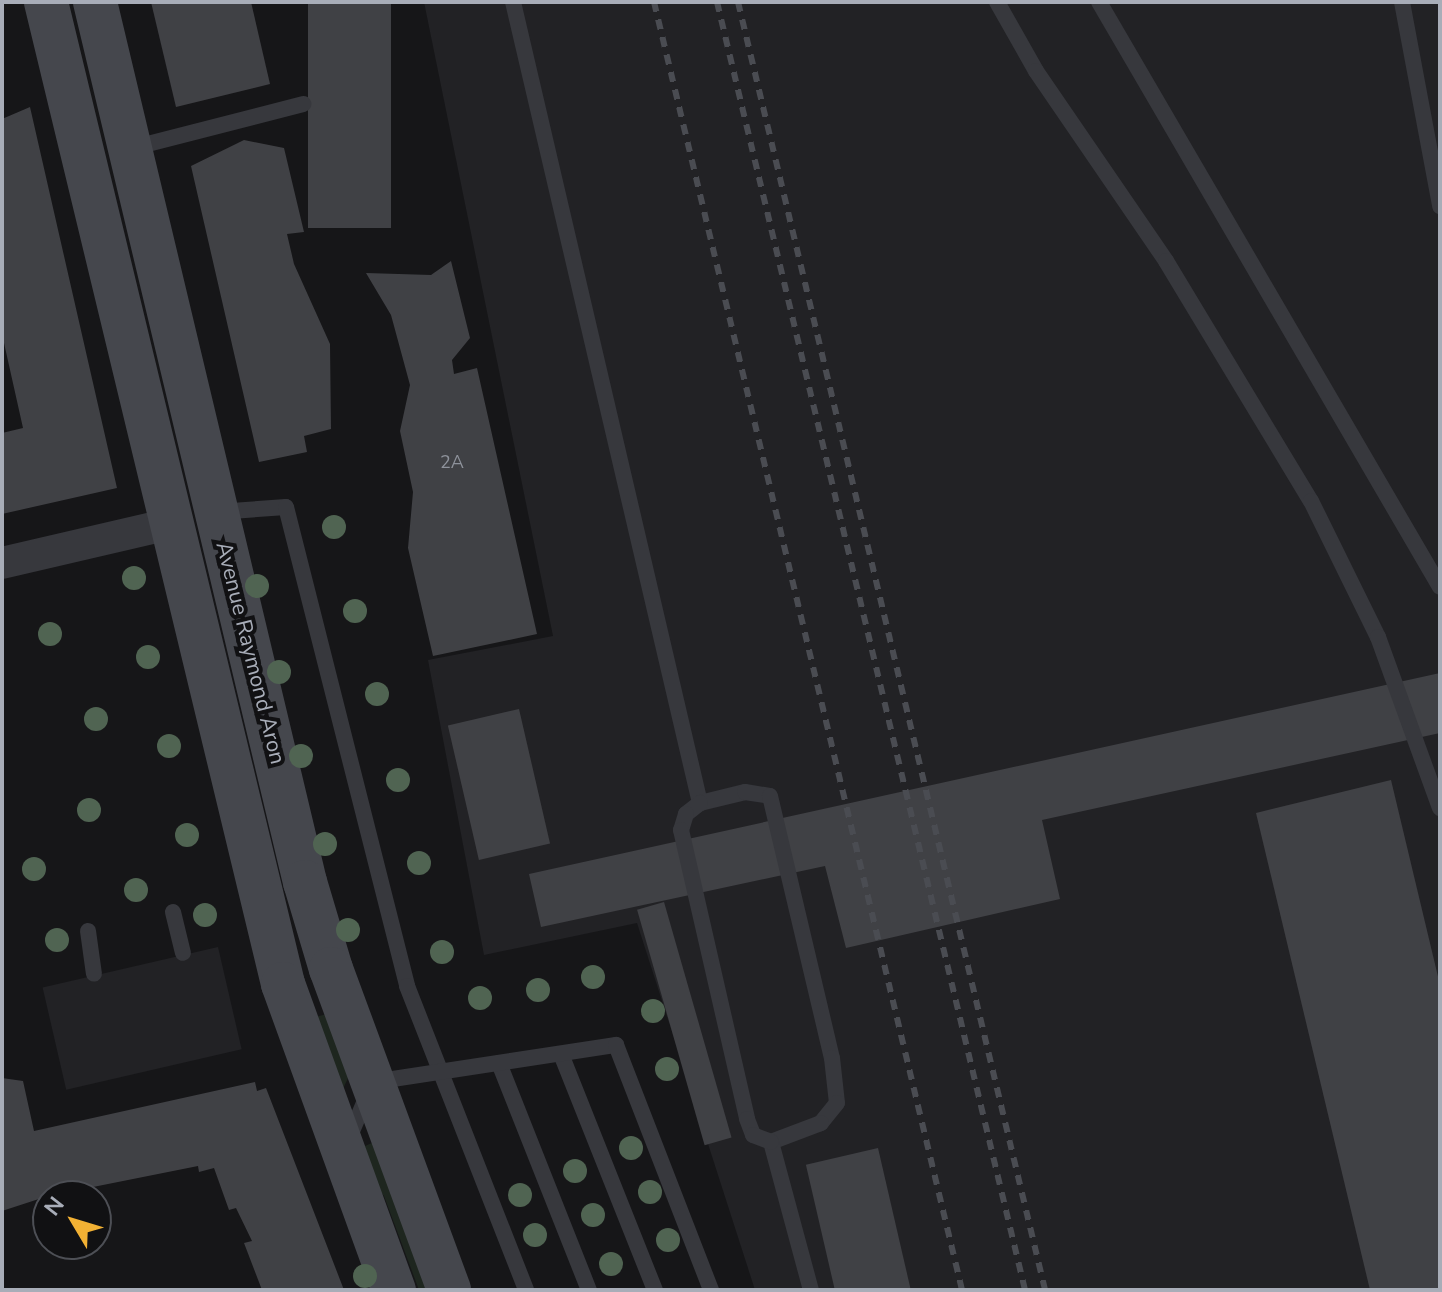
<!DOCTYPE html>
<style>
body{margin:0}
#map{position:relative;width:1442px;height:1292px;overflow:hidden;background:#161618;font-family:"Nunito Sans",sans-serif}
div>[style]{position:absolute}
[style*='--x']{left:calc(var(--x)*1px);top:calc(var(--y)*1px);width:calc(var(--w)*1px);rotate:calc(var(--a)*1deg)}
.built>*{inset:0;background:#222225;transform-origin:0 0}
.green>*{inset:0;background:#1e261f}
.building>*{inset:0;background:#404145;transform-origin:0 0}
.lane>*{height:16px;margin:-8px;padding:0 8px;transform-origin:8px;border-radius:8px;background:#37383d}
.street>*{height:32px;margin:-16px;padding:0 16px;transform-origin:16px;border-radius:16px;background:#37383d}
.secondary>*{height:44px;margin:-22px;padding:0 22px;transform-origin:22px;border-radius:22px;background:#45474d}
.rail>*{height:6px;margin-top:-3px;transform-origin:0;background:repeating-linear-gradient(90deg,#4a4c52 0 10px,transparent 0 18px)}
.trees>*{width:24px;height:24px;margin:-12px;border-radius:50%;background:#506452}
span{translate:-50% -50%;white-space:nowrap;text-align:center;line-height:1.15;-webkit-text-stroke:8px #111113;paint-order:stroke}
.number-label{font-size:18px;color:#8e929b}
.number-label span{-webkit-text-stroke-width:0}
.street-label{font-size:22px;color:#a8adb8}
.frame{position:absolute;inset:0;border:4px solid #a8adb8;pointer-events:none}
.north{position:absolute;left:32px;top:1180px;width:80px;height:80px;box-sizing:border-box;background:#111113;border:2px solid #4d4f55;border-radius:50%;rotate:308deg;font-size:22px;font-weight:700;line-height:32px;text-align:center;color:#a8adb8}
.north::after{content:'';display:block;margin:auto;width:28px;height:36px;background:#f2b134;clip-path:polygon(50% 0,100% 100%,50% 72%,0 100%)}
</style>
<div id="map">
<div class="built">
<i style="clip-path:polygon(424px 2px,1440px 2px,1440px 1290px,755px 1290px,637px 923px,484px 955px,428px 660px,553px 636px)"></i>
<i style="left:218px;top:947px;width:105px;height:180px;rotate:77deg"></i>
</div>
<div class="green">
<i style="clip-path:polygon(331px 1013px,352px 1070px,337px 1101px,307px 1019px)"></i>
<i style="clip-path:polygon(379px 1140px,439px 1290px,419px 1290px,384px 1196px,368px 1176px,365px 1146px)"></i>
</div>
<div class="building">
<i style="clip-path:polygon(151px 2px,251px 2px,270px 84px,176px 107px)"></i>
<i style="left:308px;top:2px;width:83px;height:226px"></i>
<i style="clip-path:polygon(30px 107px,117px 488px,2px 514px,2px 433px,23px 428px,2px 334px,2px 119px)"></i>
<i style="clip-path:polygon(244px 140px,284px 148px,304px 232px,287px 234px,294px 264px,330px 344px,331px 429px,304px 436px,307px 452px,259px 462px,191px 166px)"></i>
<i style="clip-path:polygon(451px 261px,470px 338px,452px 360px,454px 374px,477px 368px,537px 634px,433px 656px,408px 548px,413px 492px,400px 431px,410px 385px,391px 315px,366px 273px,431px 275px)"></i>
<i style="clip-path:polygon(1440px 673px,1440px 733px,1042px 820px,1060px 899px,846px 948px,825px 866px,541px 927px,529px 874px)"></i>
<i style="left:519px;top:709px;width:138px;height:73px;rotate:77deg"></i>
<i style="clip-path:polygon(1391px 780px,1440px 985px,1440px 1290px,1370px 1290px,1256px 813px)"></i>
<i style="left:664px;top:902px;width:245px;height:28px;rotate:74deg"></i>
<i style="clip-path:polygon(2px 1078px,23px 1081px,34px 1131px,255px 1082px,257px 1091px,266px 1088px,344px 1290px,262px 1290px,244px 1243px,252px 1241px,236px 1208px,229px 1210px,214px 1168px,199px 1172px,198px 1166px,48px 1196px,2px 1211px)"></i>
<i style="left:878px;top:1148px;width:146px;height:74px;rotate:77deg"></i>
</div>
<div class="lane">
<i style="--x:513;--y:2;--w:823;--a:76.86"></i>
<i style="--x:700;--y:803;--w:46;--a:-13.7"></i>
<i style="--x:745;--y:792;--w:25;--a:9"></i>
<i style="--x:770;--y:796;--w:269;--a:76.7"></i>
<i style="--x:832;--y:1058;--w:45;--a:83.7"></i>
<i style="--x:837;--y:1103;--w:26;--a:129"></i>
<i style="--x:821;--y:1123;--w:53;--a:159.2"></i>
<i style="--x:771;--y:1142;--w:153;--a:74.9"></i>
<i style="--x:997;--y:2;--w:79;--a:60.5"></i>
<i style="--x:1036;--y:71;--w:230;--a:55.6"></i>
<i style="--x:1166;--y:261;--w:280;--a:58.9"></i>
<i style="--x:1311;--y:501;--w:152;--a:63.8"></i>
<i style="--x:1378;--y:637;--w:182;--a:70.1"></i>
<i style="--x:1099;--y:2;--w:677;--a:59.76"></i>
<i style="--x:1402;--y:2;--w:208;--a:79.4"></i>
<i style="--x:132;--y:148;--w:177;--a:-14.4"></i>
<i style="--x:217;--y:512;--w:69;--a:-4.1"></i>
<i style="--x:286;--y:507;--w:494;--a:75.8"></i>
<i style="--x:407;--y:986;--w:326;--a:68.6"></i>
<i style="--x:700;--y:803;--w:18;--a:142"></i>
<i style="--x:686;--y:814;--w:17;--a:107"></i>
<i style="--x:681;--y:830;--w:296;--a:77.1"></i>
<i style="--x:747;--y:1119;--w:17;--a:69"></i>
<i style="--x:753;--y:1135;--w:19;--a:21"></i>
<i style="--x:173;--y:912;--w:42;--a:76.3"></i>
<i style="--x:88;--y:931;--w:43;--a:82.1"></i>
<i style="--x:561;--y:1054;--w:254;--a:68.3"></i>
<i style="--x:499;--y:1063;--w:244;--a:68.4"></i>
<i style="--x:349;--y:1138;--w:61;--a:-66.8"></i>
<i style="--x:373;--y:1082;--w:246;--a:-8.7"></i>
<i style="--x:616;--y:1045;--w:263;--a:68.8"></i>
</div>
<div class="street">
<i style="--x:2;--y:563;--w:172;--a:-13.1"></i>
</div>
<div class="secondary">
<i style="--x:46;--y:2;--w:1010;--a:76.43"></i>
<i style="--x:283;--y:984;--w:326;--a:70.1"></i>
<i style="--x:95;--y:2;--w:905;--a:76.58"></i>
<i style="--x:305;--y:882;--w:91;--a:73.4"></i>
<i style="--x:331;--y:969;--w:342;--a:69.8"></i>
</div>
<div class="rail">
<i style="--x:654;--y:2;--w:1324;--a:76.55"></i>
<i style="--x:717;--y:2;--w:1324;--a:76.55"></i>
<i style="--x:738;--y:2;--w:1324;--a:76.59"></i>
</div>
<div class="trees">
<i style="left:334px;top:527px"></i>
<i style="left:134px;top:578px"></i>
<i style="left:257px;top:586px"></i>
<i style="left:355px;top:611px"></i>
<i style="left:50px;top:634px"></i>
<i style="left:148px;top:657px"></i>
<i style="left:279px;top:672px"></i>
<i style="left:377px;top:694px"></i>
<i style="left:96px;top:719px"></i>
<i style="left:169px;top:746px"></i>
<i style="left:301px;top:756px"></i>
<i style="left:398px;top:780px"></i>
<i style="left:89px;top:810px"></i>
<i style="left:187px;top:835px"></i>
<i style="left:325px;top:844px"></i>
<i style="left:419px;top:863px"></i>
<i style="left:34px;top:869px"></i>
<i style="left:136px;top:890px"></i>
<i style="left:205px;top:915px"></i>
<i style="left:348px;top:930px"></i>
<i style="left:57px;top:940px"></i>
<i style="left:442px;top:952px"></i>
<i style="left:593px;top:977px"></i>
<i style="left:538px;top:990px"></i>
<i style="left:480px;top:998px"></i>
<i style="left:653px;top:1011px"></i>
<i style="left:667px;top:1069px"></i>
<i style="left:631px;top:1148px"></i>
<i style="left:575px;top:1171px"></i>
<i style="left:650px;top:1192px"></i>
<i style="left:520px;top:1195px"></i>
<i style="left:593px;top:1215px"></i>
<i style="left:535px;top:1235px"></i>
<i style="left:668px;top:1240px"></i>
<i style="left:611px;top:1264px"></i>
<i style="left:365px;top:1276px"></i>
</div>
<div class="number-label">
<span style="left:452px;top:462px">2A</span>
</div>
<div class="street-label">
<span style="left:250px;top:653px;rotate:76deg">Avenue Raymond Aron</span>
</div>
<div class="frame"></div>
<div class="north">N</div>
</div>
